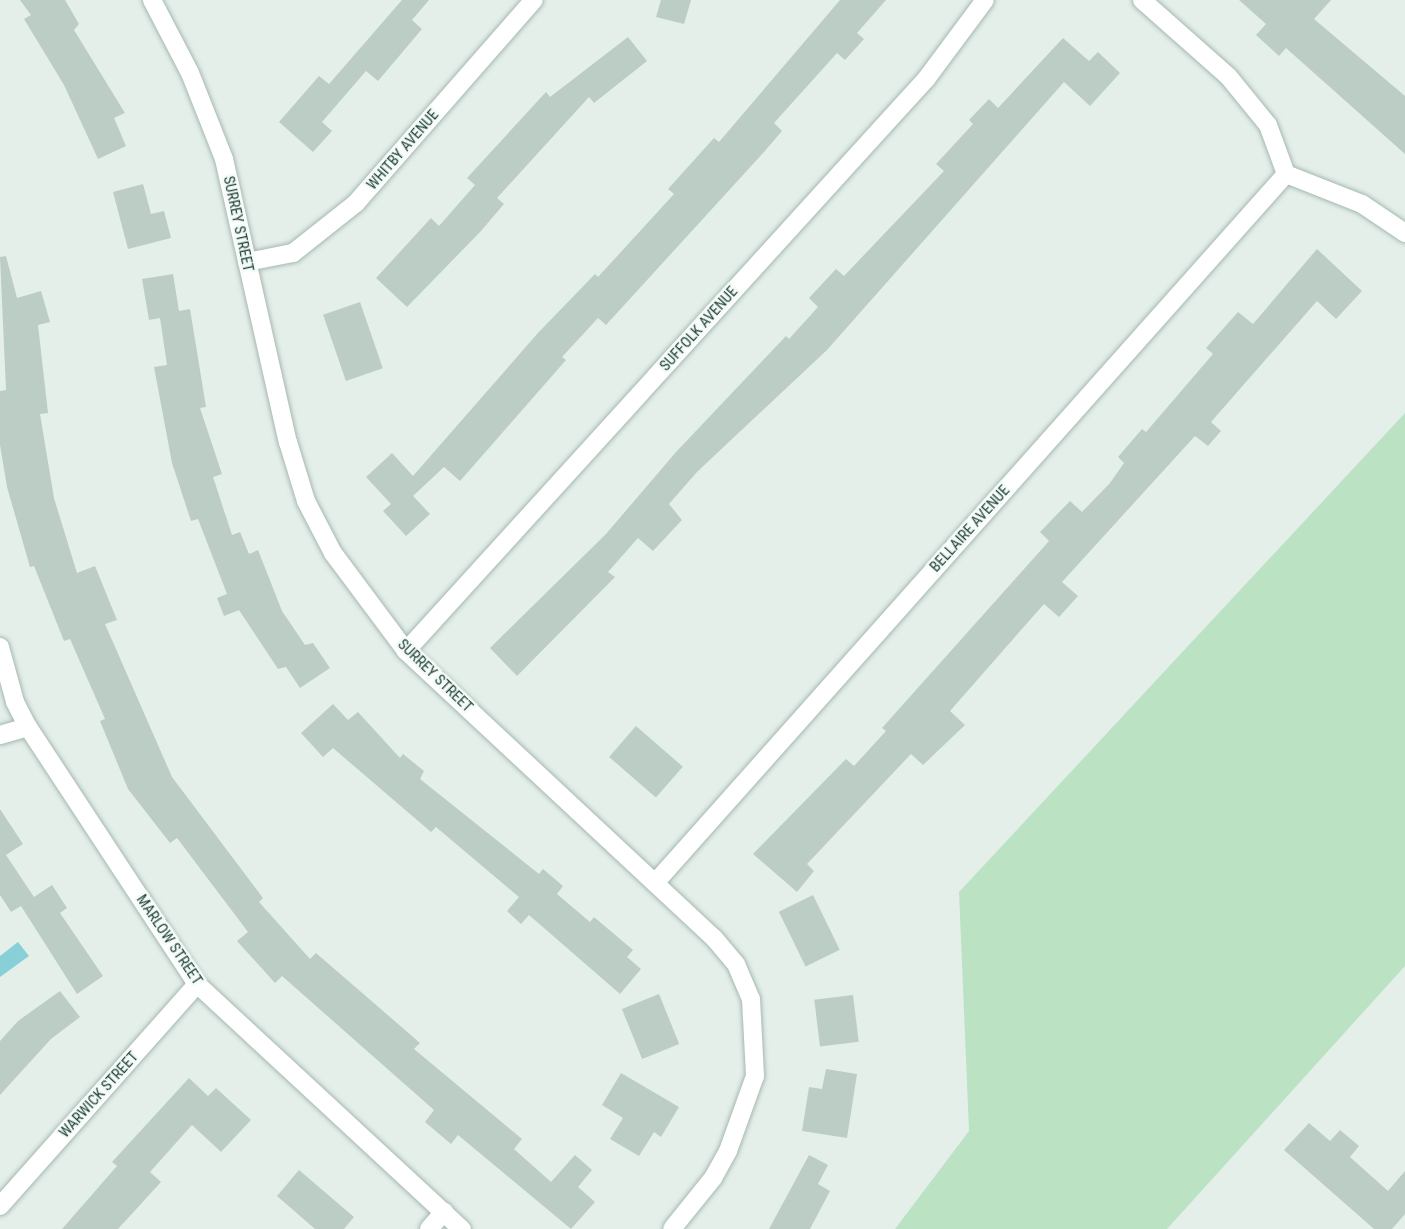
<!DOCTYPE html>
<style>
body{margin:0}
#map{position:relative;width:1405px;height:1229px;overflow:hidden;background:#e4efea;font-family:"Roboto Condensed",sans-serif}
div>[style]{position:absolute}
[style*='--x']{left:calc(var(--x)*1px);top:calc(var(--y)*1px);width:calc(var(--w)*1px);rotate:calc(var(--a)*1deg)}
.green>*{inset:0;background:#bce2c4}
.water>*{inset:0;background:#88cfd8}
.building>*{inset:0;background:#bccdc5;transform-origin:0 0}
.roads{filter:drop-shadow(0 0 2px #a6b8b1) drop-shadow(0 0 2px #a6b8b1)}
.minor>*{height:18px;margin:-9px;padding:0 9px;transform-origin:9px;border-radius:9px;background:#fff}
span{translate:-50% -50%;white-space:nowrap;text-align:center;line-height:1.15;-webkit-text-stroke:5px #f5fbf8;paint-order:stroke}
.street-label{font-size:15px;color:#214338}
</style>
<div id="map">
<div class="green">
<i style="clip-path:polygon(1405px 413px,1405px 966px,1167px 1229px,895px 1229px,969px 1131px,959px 892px)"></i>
</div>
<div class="water">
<i style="clip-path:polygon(18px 942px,29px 956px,0 977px,0 956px)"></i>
</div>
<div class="building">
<i style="clip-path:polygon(20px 0,65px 0,79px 24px,74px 30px,125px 113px,114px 118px,126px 146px,98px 159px,64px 85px,24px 19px,31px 15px)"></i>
<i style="clip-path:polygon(402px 0,429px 0,412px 20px,422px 29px,378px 81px,366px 71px,322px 122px,332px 131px,313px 152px,279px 122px,319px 76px,329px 84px)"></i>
<i style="clip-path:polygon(661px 0,691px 0,684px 24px,656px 17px)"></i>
<i style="clip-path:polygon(840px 0,886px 0,857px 33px,864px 39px,845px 60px,837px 53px,774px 123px,782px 131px,764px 152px,606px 325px,598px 318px,562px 357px,566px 360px,460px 481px,444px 467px,413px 496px,430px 514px,406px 536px,383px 511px,391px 504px,366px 477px,392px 453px,413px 476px,537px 334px,595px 274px,598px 277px,674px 194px,668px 189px,714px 138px,719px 142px)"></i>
<i style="clip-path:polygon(1239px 0,1331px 0,1314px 19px,1405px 96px,1405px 154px,1286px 48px,1279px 56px,1256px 35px,1266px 24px)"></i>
<i style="clip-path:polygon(628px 37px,647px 61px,594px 103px,589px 97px,497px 198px,504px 204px,481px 231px,407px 307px,376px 278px,431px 218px,439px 226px,475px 185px,467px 178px,546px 92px,550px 97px)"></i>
<i style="clip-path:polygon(1063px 38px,1089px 61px,1098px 52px,1120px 73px,1090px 106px,1064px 82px,827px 350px,697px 472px,669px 504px,682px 520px,653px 551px,638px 538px,608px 572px,615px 577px,517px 676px,490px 648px,606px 534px,676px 452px,786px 336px,789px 339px,818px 307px,809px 298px,836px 269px,844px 276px,944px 171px,936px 164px,973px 124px,969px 120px,989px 99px,998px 108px)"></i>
<i style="clip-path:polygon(143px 184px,151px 214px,164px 211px,171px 238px,128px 249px,113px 192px)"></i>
<i style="clip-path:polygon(1317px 249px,1362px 291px,1336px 319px,1317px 301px,1211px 422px,1221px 431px,1208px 446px,1195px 436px,1062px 582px,1078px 596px,1059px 617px,1044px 604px,950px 711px,965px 725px,923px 765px,911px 754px,807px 864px,814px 871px,797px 892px,753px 854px,846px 759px,854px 766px,886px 731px,882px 728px,1049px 541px,1040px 532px,1070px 501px,1082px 512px,1110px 483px,1124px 463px,1118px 457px,1142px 429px,1146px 432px,1213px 354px,1206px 348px,1238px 312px,1253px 324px)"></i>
<i style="clip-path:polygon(6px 256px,17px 298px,41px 291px,50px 322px,38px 325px,48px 413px,40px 414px,54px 498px,77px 573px,95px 566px,117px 620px,105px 624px,172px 777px,263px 898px,259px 902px,310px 959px,316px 953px,420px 1043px,414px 1049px,522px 1139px,514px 1149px,551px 1182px,575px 1155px,592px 1170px,578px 1187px,595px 1202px,571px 1229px,458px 1135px,451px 1144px,425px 1122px,434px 1110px,282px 976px,275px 983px,237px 941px,248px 932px,177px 838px,170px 843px,128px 789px,100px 721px,105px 719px,70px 639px,64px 641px,34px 566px,30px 567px,7px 487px,0 445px,0 391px,6px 390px,0 257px)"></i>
<i style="clip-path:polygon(173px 274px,179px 311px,190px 309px,206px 407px,200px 408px,222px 474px,213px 477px,232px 535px,240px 532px,249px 554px,258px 550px,282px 611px,305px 645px,313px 643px,330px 668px,300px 688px,286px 667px,278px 669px,239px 610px,224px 616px,217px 598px,227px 594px,198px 519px,191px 521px,172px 463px,154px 367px,167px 365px,160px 318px,149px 320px,142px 279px)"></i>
<i style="left:360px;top:302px;width:70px;height:39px;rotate:71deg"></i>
<i style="clip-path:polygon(333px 704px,348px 720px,358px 712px,400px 758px,403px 754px,424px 771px,420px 779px,539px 874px,543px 869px,563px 886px,557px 894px,590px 922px,594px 917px,633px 950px,627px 957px,641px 969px,620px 994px,529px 915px,521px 924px,507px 911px,519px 897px,436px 827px,431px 832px,333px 748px,323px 757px,301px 733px)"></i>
<i style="left:636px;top:726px;width:62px;height:41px;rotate:41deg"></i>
<i style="clip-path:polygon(0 809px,23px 844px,6px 855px,34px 897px,52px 885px,67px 908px,60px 913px,103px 976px,77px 994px,21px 906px,11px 912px,0 895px)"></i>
<i style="left:813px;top:895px;width:61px;height:38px;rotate:64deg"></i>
<i style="clip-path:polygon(60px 991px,80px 1017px,51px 1039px,0 1095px,0 1041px,18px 1021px)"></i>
<i style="left:659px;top:994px;width:54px;height:40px;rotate:68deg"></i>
<i style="left:853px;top:995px;width:47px;height:39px;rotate:83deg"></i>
<i style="clip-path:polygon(826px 1069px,857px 1074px,847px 1138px,802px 1131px,809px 1087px,822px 1089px)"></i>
<i style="clip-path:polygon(621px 1073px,679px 1107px,661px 1137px,654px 1132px,639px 1156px,610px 1139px,623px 1118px,602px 1105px)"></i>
<i style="clip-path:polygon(189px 1078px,208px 1096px,216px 1088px,251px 1120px,221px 1152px,192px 1125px,150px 1172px,161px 1182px,118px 1229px,62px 1229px,117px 1166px,112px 1162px)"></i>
<i style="clip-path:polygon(1309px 1123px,1330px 1141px,1340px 1130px,1359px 1146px,1350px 1157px,1388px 1191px,1405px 1171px,1405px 1214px,1392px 1229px,1374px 1229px,1284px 1150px)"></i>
<i style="clip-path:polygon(809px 1155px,828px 1165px,818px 1184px,830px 1191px,810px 1229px,769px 1229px)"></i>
<i style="clip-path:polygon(299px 1170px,354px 1217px,344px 1229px,315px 1229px,277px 1196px)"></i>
</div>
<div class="roads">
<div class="minor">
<i style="--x:152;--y:0;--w:82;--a:62.5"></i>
<i style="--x:190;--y:73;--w:92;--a:68.4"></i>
<i style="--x:224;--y:159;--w:290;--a:77.3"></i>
<i style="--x:288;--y:442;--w:62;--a:73"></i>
<i style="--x:306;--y:501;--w:59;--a:62.6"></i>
<i style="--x:333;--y:553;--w:122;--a:53.3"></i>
<i style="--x:406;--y:651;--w:421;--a:43"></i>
<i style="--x:714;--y:938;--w:34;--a:50"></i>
<i style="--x:736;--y:964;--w:38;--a:67"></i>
<i style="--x:751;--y:999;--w:77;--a:87"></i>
<i style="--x:755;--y:1076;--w:80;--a:109.8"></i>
<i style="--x:728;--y:1151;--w:31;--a:119"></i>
<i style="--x:713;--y:1178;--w:65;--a:128.8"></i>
<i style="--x:1142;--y:0;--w:115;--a:41.5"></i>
<i style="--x:1228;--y:76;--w:63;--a:50.8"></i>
<i style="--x:1268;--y:125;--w:52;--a:69.8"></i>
<i style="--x:1286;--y:174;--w:82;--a:21.5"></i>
<i style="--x:1362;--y:204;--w:52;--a:34"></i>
<i style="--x:247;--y:262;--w:47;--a:-11.1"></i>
<i style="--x:293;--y:253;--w:80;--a:-38.4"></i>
<i style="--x:356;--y:203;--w:270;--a:-48.8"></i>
<i style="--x:0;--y:647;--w:57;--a:74.7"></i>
<i style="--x:15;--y:702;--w:28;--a:63"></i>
<i style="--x:28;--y:727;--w:308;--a:56.7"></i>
<i style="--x:197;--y:984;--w:361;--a:42.8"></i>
<i style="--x:406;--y:651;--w:774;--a:-47.72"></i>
<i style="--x:927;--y:78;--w:97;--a:-53.4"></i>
<i style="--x:0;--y:735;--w:29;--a:-16"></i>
<i style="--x:655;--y:883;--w:949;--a:-48.33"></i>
<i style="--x:0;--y:1206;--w:297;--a:-48.4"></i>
<i style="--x:429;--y:1229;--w:23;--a:-49"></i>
</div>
</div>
<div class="street-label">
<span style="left:403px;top:150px;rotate:-49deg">WHITBY AVENUE</span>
<span style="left:238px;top:224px;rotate:78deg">SURREY STREET</span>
<span style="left:699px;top:329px;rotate:-48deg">SUFFOLK AVENUE</span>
<span style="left:970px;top:529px;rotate:-48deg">BELLAIRE AVENUE</span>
<span style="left:435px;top:676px;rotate:44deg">SURREY STREET</span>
<span style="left:169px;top:940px;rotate:56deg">MARLOW STREET</span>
<span style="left:99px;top:1095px;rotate:-48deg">WARWICK STREET</span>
</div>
</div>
